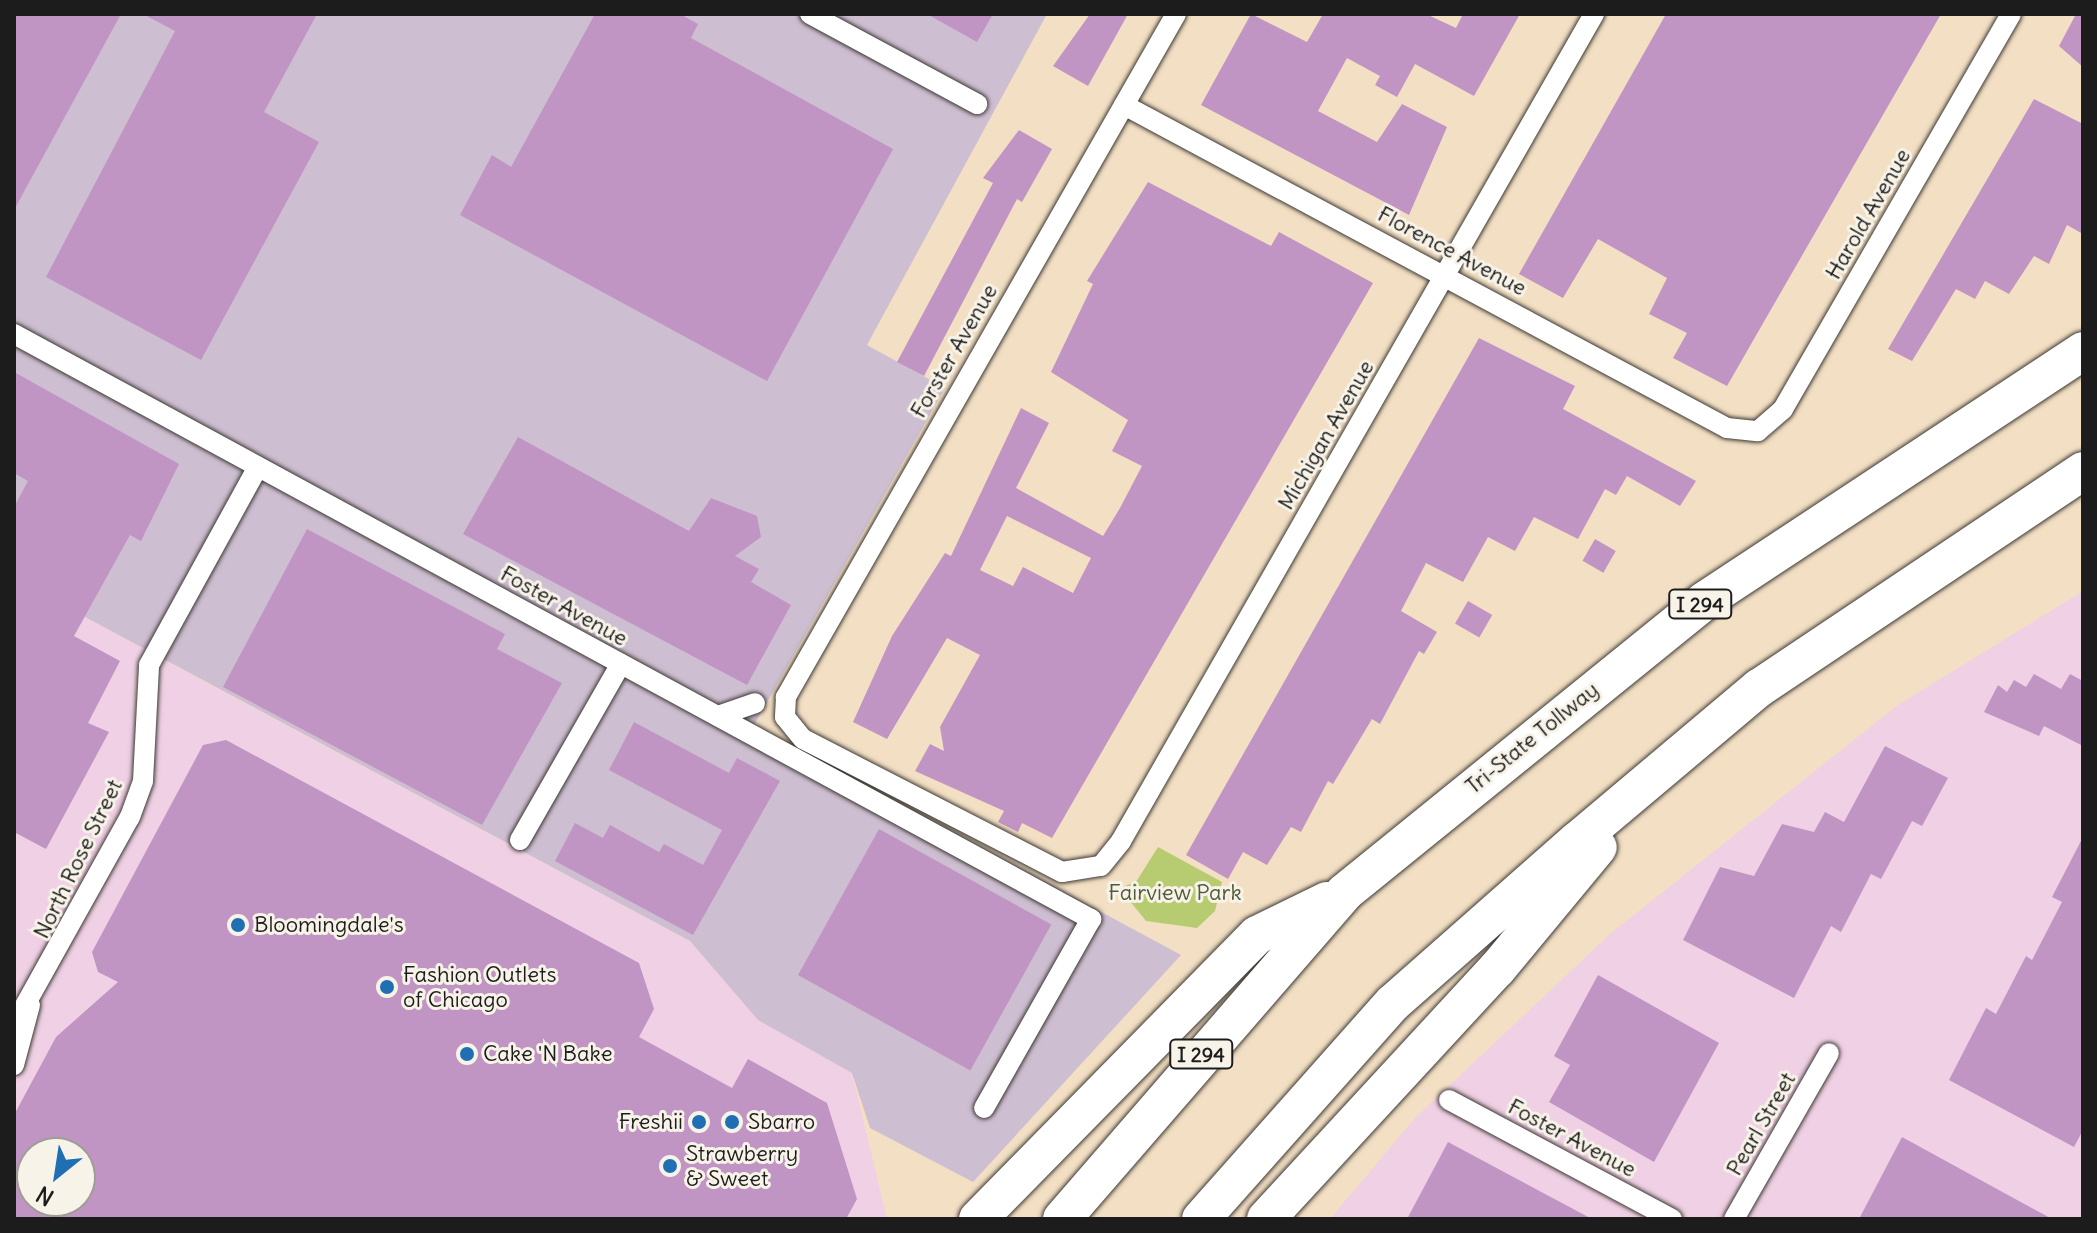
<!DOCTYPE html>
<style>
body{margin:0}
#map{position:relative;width:2097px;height:1233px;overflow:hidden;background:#f3dfc3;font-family:Delius,sans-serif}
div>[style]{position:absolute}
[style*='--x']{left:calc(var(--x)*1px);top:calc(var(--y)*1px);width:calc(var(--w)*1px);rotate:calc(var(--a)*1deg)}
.built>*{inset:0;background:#f0d0e4}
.industrial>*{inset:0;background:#cebed1}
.green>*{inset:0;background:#b7cc70}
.building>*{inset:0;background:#c195c3;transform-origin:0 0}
.roads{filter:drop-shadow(0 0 2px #3c3935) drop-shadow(0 0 2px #3c3935)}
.minor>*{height:20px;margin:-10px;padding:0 10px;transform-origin:10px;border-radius:10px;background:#fff}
.motorway>*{height:38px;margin:-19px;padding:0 19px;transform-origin:19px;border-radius:19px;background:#fff}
.dots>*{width:22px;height:22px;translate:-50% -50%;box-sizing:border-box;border:4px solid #f7f3e8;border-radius:50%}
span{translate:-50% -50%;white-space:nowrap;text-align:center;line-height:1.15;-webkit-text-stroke:6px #f7f3e8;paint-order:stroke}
.shield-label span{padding:2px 6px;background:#f7f3e8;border:2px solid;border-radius:6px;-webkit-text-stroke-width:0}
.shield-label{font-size:20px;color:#1c1c1c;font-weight:700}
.street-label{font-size:22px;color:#1c1c1c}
.park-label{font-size:22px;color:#525a39}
.poi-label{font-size:22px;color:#1c1c1c}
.left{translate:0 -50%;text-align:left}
.right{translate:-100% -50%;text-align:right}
.frame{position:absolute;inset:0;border:16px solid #1c1c1c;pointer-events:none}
.north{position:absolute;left:16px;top:1137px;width:80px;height:80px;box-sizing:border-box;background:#f7f3e8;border:2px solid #9f9d96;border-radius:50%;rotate:210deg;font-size:22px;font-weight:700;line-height:32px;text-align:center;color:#1c1c1c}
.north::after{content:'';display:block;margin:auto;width:28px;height:36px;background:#1f6fb2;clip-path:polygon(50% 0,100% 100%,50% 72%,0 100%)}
</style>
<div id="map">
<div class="built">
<i style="clip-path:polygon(14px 579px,146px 650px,135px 685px,137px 742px,127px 806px,14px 1005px)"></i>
<i style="clip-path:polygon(2083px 591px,2083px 1219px,1330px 1219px,1415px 1118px,1610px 934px,1898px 705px)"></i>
<i style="clip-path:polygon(evenodd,162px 659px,690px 941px,758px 1020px,852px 1073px,887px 1219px,14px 1219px,14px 1049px,122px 848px,149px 685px,162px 659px,32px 1153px,80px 1153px,80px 1201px,32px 1201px,32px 1153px)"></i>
</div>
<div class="industrial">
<i style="clip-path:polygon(14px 14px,1047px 14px,867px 345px,945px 388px,754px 725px,1181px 955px,973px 1182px,870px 1128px,852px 1073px,758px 1020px,690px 941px,14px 579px)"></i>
</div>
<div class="green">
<i style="clip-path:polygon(1158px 847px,1222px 882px,1215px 911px,1197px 928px,1146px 921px,1129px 900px,1121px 901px,1119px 888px,1136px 882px)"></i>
</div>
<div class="building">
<i style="clip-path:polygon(14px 14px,121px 14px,14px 210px)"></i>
<i style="clip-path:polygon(143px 14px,317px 14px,264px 112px,319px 142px,201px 360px,46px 277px,175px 31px)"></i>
<i style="clip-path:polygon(595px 14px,680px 14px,698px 24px,691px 38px,893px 149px,767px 381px,460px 215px,492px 155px,511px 167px)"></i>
<i style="clip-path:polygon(927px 14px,993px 14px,977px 42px)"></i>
<i style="clip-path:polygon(1090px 14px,1128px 14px,1088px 86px,1053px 66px)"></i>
<i style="clip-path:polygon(1251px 14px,1307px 42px,1323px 14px,1426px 14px,1456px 28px,1463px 14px,1520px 14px,1474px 96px,1415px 64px,1397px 97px,1375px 85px,1380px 76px,1347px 58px,1318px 111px,1377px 142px,1402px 104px,1447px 127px,1409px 215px,1201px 105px)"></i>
<i style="clip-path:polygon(1666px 14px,1941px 14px,1727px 386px,1673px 358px,1687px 333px,1649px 314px,1667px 278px,1598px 239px,1563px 298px,1519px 274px)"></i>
<i style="clip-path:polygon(2076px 14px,2083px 14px,2083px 67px,2059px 46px)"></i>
<i style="clip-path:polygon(2034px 99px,2083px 124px,2083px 234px,2067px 225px,2049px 264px,2034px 256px,2009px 294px,1985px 281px,1975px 299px,1956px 289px,1912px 361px,1888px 349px)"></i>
<i style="clip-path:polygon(1019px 130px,1052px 149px,1022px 202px,1017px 199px,924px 376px,897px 362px,993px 183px,983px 178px)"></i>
<i style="clip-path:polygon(evenodd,1148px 182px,1271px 246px,1279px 232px,1373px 283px,1052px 838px,1022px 823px,1018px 832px,998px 822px,1004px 811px,915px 771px,930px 744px,944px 751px,940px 727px,980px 655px,947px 638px,887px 739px,853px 722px,892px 636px,945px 553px,951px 556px,1021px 408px,1049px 423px,1016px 488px,1103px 536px,1120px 508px,1142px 466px,1112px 451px,1128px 420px,1051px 372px,1093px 284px,1087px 281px,1148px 182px,1007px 516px,1091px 558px,1073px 593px,1023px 567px,1013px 586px,980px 570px,1007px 516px)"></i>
<i style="clip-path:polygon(1479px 338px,1575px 386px,1563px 409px,1696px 481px,1680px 506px,1627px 476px,1616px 495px,1605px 489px,1578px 539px,1534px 517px,1515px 551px,1488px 537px,1463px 582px,1426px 563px,1401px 611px,1437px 632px,1424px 654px,1419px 651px,1380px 724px,1372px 719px,1333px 784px,1328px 781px,1301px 832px,1291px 827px,1267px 865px,1243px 852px,1228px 879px,1186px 855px)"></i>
<i style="clip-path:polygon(14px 372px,179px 464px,141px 541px,130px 535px,74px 636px,120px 661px,88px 723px,109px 732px,46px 849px,14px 832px,14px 507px,28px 481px,14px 473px)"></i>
<i style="clip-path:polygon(518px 437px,689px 531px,711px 498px,757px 516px,761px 537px,735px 556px,759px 569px,751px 582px,791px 605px,747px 685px,463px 534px)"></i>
<i style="clip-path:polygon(307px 529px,505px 634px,497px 649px,562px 683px,482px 825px,223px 687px)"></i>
<i style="left:1595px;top:539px;width:24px;height:25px;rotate:30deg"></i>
<i style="left:1468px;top:601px;width:28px;height:26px;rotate:30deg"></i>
<i style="clip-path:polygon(2034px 674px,2061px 689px,2070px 674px,2083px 681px,2083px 746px,2044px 726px,2039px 736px,1984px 712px,1998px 685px,2007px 692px,2014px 680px,2026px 687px)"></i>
<i style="clip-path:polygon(634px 722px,729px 773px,737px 758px,780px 781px,693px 935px,555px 861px,575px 823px,603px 838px,610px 825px,659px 852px,664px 844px,703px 865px,722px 830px,609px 770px)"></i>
<i style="clip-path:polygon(evenodd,226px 740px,639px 963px,654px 1009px,639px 1037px,732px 1088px,748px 1059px,827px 1103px,857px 1199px,846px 1219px,14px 1219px,14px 1115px,56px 1037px,118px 982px,98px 972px,92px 952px,203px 745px,226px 740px,32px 1153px,80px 1153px,80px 1201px,32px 1201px,32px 1153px)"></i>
<i style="clip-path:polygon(1885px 746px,1948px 778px,1922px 826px,1912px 821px,1881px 879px,1871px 874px,1841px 932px,1831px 926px,1794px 998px,1683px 940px,1720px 867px,1754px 876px,1782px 824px,1814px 832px,1825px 812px,1844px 822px)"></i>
<i style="left:879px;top:829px;width:197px;height:167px;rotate:29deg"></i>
<i style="clip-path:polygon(2083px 837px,2083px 1130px,2074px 1147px,1949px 1080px,1986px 1008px,1996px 1014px,2026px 956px,2032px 960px,2062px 902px,2052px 897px)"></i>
<i style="clip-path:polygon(1598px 975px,1719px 1043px,1654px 1162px,1549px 1102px,1570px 1065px,1554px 1056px)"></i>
<i style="clip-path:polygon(1902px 1137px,2052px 1219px,1859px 1219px)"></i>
<i style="clip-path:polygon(1448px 1142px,1592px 1219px,1407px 1219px)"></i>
</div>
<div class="roads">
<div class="minor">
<i style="--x:810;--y:14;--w:190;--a:28.3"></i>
<i style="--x:1176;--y:14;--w:787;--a:119.73"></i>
<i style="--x:786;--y:697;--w:20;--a:93"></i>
<i style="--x:785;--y:717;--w:28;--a:51"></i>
<i style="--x:803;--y:739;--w:291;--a:27.2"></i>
<i style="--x:1062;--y:872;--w:39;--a:-9"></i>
<i style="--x:1101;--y:866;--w:32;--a:-51"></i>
<i style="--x:1121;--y:841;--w:953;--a:-60.23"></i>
<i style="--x:1124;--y:105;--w:684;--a:28.18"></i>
<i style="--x:1727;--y:428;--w:31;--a:6"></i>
<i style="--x:1758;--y:431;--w:33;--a:-41"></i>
<i style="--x:1783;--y:409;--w:456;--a:-60"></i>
<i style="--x:14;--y:334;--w:1226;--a:28.51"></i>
<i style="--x:1091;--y:919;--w:217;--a:119.5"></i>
<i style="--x:718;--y:716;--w:39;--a:-19"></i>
<i style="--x:520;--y:840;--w:203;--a:-60.2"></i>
<i style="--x:14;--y:1025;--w:238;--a:-60.9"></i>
<i style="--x:130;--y:817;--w:38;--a:-70"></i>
<i style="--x:143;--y:781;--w:116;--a:-87"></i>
<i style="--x:149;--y:665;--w:226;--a:-61.2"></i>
<i style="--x:14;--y:1065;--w:62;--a:-75.1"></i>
<i style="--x:1449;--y:1100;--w:253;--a:28.1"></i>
<i style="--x:1734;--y:1219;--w:191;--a:-60.2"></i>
</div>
<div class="motorway">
<i style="--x:978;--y:1219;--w:398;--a:-45.5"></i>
<i style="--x:1257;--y:935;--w:78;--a:-25.9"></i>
<i style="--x:1062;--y:1219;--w:431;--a:-49.1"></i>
<i style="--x:1344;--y:893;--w:464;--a:-39"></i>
<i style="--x:1704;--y:601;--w:454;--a:-33.4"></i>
<i style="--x:1201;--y:1219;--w:289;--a:-48.4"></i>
<i style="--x:1393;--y:1003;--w:245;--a:-41.4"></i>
<i style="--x:1577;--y:841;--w:238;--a:-40.1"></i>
<i style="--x:1759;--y:688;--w:390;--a:-33.8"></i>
<i style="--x:1266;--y:1219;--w:340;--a:-47.3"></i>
<i style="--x:1497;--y:969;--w:158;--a:-50.4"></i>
</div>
</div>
<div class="dots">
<i style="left:238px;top:925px;background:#1f6fb2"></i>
<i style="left:387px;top:987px;background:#1f6fb2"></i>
<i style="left:467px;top:1054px;background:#1f6fb2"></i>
<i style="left:699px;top:1122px;background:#1f6fb2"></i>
<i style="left:732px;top:1122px;background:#1f6fb2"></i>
<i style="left:670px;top:1166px;background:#1f6fb2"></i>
</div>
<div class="shield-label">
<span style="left:1700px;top:604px">I 294</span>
<span style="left:1201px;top:1054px">I 294</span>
</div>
<div class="street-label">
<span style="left:1868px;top:214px;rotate:-60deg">Harold Avenue</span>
<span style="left:1452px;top:251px;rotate:28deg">Florence Avenue</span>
<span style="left:954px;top:351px;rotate:-60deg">Forster Avenue</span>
<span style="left:1326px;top:435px;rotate:-60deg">Michigan Avenue</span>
<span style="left:564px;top:606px;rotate:29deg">Foster Avenue</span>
<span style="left:1532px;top:738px;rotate:-39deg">Tri-State Tollway</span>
<span style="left:78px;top:859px;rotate:-64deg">North Rose Street</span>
<span style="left:1761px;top:1124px;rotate:-60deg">Pearl Street</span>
<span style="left:1572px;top:1138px;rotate:28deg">Foster Avenue</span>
</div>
<div class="park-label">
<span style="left:1175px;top:893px">Fairview Park</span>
</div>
<div class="poi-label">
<span class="left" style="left:254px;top:925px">Bloomingdale's</span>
<span class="left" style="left:403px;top:987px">Fashion Outlets<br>of Chicago</span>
<span class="left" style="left:483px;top:1054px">Cake 'N Bake</span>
<span class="right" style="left:683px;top:1122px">Freshii</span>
<span class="left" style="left:748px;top:1122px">Sbarro</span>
<span class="left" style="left:686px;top:1166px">Strawberry<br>&amp; Sweet</span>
</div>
<div class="frame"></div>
<div class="north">N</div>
</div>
